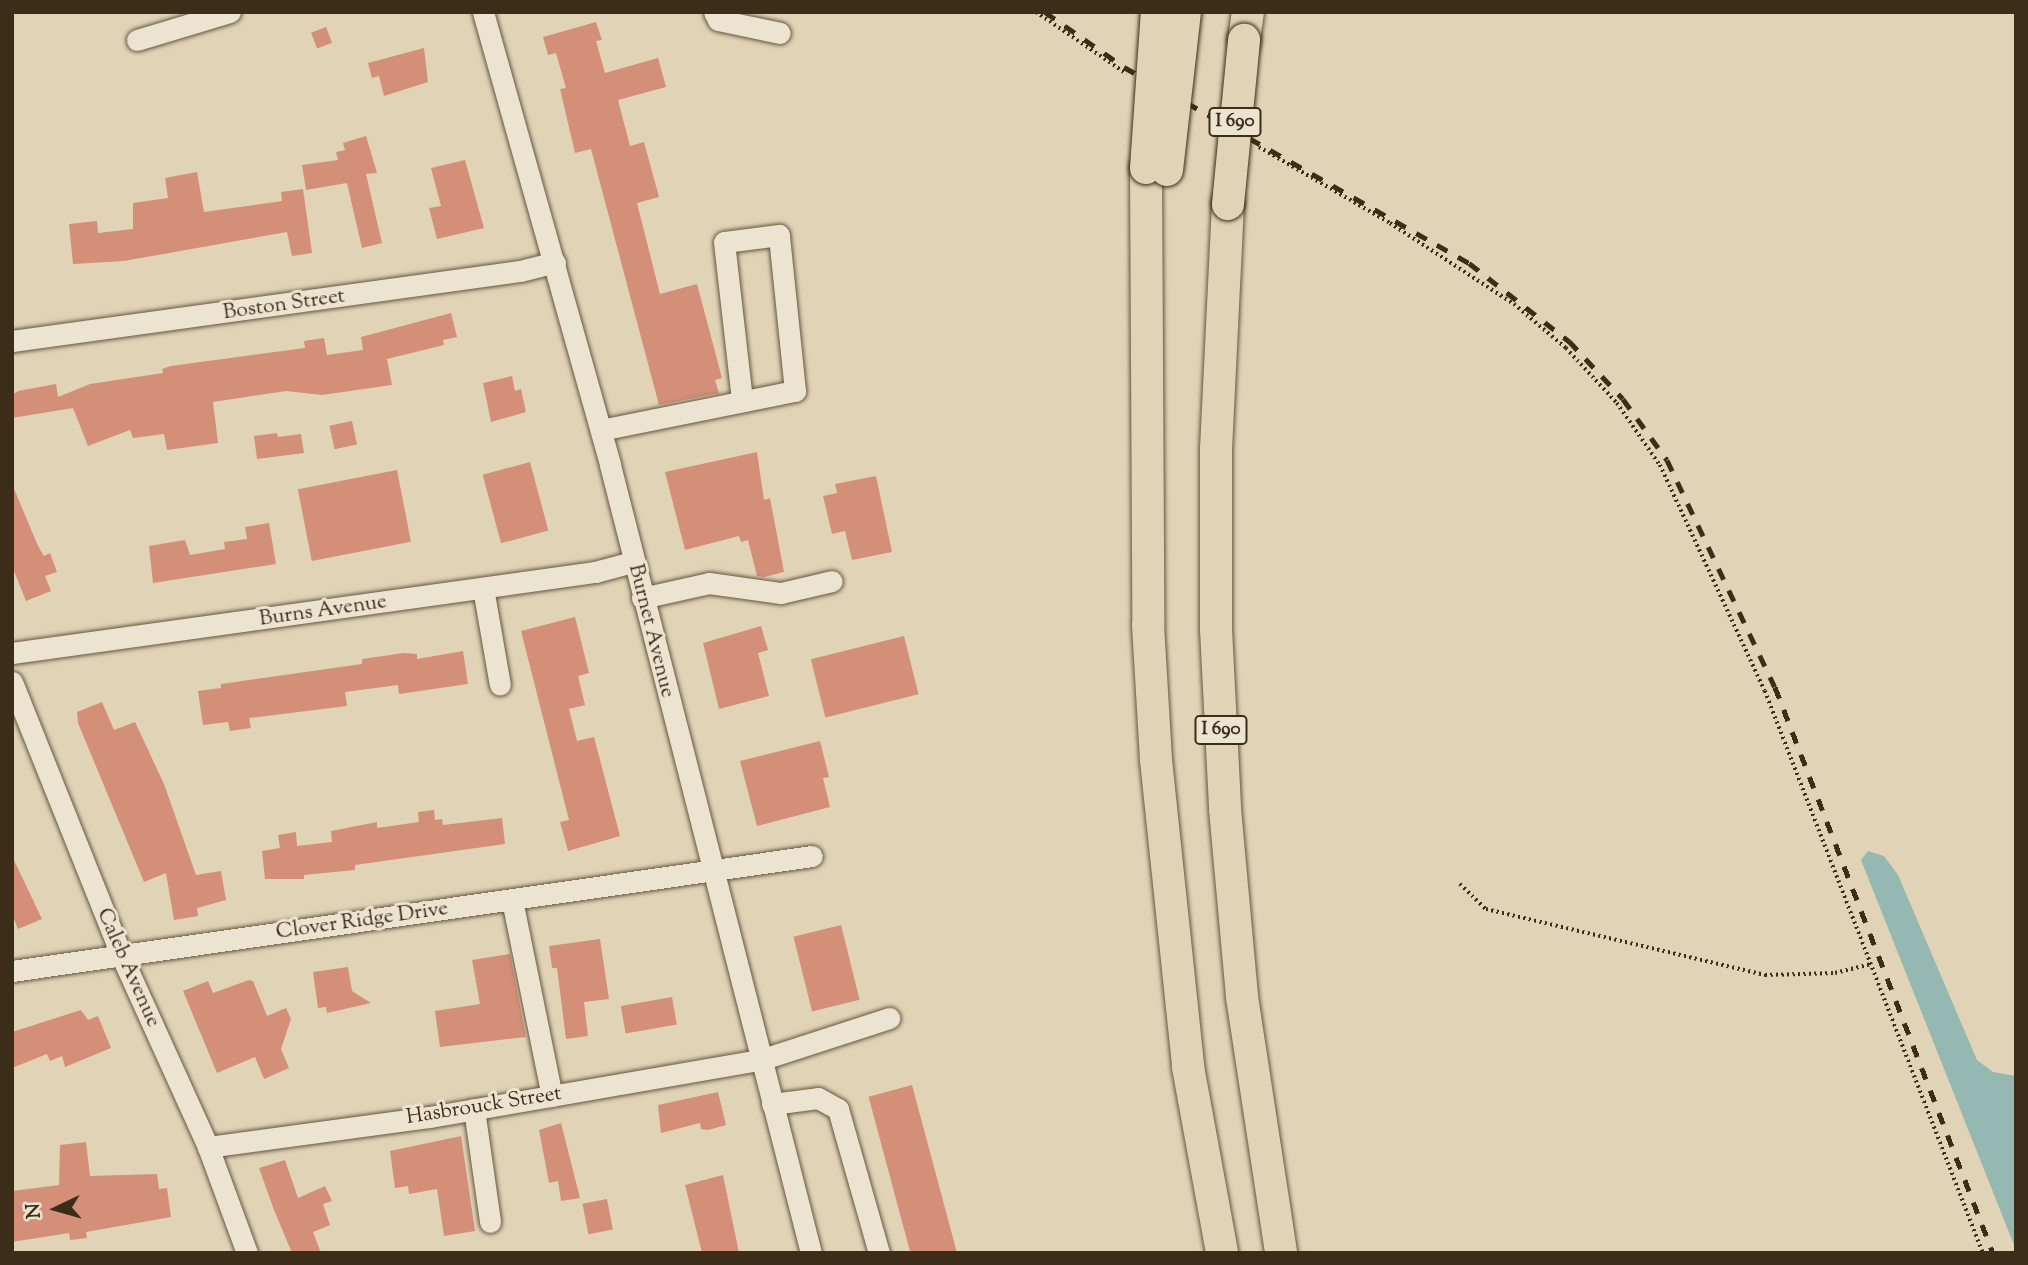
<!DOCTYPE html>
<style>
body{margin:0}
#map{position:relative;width:2028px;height:1265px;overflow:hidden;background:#e1d4b6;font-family:"Sorts Mill Goudy",serif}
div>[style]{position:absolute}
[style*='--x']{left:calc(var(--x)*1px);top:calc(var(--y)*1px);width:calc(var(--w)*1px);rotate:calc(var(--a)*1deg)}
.water>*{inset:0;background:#95b8b2}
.building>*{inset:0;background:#d48f78;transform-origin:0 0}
.path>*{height:3.5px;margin-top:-1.75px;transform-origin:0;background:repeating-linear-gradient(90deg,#3c2d19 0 2px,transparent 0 5.5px)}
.roads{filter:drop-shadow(0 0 2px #655740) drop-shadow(0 0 2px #655740)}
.minor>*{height:21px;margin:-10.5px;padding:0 10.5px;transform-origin:10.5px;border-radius:10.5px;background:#ece3d0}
.highway>*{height:32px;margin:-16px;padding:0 16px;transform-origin:16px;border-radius:16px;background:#e1d4b6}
.rail>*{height:5px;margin-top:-2.5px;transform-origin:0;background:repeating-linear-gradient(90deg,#3c2d19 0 12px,transparent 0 24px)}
.bridges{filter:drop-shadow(0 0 2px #3c2d19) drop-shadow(0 0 2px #3c2d19)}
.highway-bridge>*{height:32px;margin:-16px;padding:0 16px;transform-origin:16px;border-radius:16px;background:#e1d4b6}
span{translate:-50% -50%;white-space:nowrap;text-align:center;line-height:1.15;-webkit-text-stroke:6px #ece3d0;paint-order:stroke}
.shield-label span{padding:2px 5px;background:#ece3d0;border:2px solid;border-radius:5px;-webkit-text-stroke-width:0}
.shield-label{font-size:19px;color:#3c2d19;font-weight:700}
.street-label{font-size:21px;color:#3c2d19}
.frame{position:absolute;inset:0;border:14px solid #3c2d19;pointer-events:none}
.north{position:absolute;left:21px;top:1174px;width:70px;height:70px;-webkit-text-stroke:5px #ece3d0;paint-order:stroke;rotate:265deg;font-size:19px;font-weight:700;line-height:28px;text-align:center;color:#3c2d19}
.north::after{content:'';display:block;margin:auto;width:24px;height:32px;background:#3c2d19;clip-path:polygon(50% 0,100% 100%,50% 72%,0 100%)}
</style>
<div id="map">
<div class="water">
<i style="clip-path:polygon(1868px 851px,1884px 856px,1898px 875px,1977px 1060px,1993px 1072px,2016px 1076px,2016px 1250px,1861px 860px)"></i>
</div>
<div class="building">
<i style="clip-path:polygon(596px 22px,602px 40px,596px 41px,605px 73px,658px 58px,666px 87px,618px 100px,630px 146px,644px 142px,659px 197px,637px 203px,660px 294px,697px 284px,722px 378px,715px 380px,719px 393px,659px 405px,591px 149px,575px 153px,560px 89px,566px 88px,556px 53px,548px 55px,543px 37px)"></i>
<i style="left:326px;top:27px;width:17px;height:16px;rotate:69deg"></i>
<i style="clip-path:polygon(424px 48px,428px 82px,384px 96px,379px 76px,372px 78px,368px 63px)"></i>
<i style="clip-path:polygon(366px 136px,377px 173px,366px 174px,382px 243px,362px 248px,347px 183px,306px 190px,302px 165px,338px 160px,336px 152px,345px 150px,343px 143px)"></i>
<i style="clip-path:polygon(465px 160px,484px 228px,437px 239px,429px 208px,441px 206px,431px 168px)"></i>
<i style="clip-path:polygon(197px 172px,204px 212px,282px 201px,281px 192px,303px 189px,312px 253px,292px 256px,287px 232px,124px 261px,73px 264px,69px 224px,97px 221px,98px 233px,133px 229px,133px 203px,168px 198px,165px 178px)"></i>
<i style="clip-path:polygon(451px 313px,457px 337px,443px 340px,444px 345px,387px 359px,392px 385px,322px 395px,286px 391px,213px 402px,218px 443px,167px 450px,164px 434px,133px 438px,130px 430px,88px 446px,73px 408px,12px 418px,12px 395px,18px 391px,56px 384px,58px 397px,90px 384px,163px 373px,162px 369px,171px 366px,305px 348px,304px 341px,324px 338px,327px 355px,363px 350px,361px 337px)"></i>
<i style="clip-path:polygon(512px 376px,515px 391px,521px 389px,526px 412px,491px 422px,483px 383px)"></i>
<i style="left:352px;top:421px;width:24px;height:23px;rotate:78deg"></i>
<i style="clip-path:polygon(277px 433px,278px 437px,301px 434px,304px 453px,257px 459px,254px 436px)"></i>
<i style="clip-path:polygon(757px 452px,764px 500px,770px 498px,784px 572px,764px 577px,757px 576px,748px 540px,741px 542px,739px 536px,685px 550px,665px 472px)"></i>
<i style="left:530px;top:462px;width:71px;height:49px;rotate:75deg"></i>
<i style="left:397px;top:470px;width:73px;height:101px;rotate:79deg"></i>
<i style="clip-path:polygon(876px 476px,892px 552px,852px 560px,845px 531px,832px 534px,823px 496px,837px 493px,835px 484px)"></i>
<i style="clip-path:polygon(12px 484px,38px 546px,44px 556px,50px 553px,57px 572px,45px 576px,51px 591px,26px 601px,12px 566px)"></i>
<i style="clip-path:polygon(269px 523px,276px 564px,153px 583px,149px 546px,185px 540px,190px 555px,225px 549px,224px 542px,247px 539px,245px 527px)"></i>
<i style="clip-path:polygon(575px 617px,589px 673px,578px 676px,585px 705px,569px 709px,577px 741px,594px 737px,620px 836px,568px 851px,560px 822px,569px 820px,521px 631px)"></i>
<i style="clip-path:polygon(761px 626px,768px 650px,758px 653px,769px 696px,719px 709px,703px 643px)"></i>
<i style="left:904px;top:636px;width:60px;height:96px;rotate:76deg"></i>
<i style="clip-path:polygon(463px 651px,468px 684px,399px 694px,398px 685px,345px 692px,347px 706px,249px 718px,251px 728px,230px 731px,228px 722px,203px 725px,198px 691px,221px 688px,221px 684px,362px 664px,362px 659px,404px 653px,417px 654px,417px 659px)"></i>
<i style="clip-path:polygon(102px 702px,114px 730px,135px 722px,164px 784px,196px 875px,221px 871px,226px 900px,197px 908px,198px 916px,174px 920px,166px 873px,144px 882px,78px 723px,77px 712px)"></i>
<i style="clip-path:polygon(820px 741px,829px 777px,823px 778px,830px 807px,757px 826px,740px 761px)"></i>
<i style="clip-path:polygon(434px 810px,435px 820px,442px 819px,443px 825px,502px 818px,505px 844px,355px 865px,355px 870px,304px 875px,304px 879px,265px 879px,262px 851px,280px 848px,278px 835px,296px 832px,297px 846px,332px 842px,331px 831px,377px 822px,377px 828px,419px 822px,418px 812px)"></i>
<i style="clip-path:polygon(12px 856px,42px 919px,18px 929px,12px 914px)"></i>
<i style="left:841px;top:925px;width:77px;height:49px;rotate:76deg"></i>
<i style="clip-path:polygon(600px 939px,609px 999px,584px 1002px,588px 1036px,566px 1039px,557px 968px,552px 968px,549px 946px)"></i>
<i style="clip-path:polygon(510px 954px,526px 1037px,440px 1047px,435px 1011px,480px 1004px,472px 960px)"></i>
<i style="clip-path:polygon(348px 967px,352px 991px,371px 1003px,327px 1013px,326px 1007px,318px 1008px,313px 972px)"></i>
<i style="clip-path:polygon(249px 980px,253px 981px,267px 1016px,286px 1008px,291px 1019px,281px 1049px,289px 1068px,264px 1079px,255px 1057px,217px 1073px,183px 991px,208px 981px,213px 993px)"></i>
<i style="left:672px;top:997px;width:28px;height:52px;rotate:80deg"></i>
<i style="clip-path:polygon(81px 1010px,88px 1020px,98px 1016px,111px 1048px,65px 1067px,62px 1056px,50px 1061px,47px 1054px,12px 1068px,12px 1032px)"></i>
<i style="left:912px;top:1085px;width:174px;height:45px;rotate:75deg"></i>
<i style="clip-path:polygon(718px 1092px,726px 1125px,708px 1130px,701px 1129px,700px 1123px,661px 1133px,658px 1105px)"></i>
<i style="clip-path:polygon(561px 1123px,580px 1198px,561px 1201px,558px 1181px,549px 1183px,539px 1130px)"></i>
<i style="clip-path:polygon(461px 1136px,475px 1231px,444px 1236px,437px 1189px,409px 1194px,408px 1186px,395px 1188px,390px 1151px)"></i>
<i style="clip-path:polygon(86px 1142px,90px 1176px,157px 1174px,159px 1189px,167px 1188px,171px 1217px,86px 1232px,87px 1238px,70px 1240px,69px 1233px,12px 1242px,12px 1191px,59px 1185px,60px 1145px)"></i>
<i style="clip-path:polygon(285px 1160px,298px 1198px,325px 1186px,332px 1201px,323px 1204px,330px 1225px,313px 1232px,321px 1253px,292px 1253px,274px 1210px,259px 1168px)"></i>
<i style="clip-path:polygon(723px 1175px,739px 1253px,702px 1253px,685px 1185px)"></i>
<i style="left:607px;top:1199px;width:31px;height:25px;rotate:79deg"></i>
</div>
<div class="path">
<i style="--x:1036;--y:12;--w:110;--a:34.3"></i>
<i style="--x:1259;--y:147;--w:151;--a:30.1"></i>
<i style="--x:1390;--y:223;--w:148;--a:33.2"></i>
<i style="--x:1514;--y:304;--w:68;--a:40.2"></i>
<i style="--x:1566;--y:348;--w:75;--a:47.2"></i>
<i style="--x:1617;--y:403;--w:75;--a:55.3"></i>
<i style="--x:1660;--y:465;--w:249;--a:65.1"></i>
<i style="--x:1765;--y:691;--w:603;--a:68.8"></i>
<i style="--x:1460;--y:884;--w:36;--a:44"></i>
<i style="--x:1486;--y:909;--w:287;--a:13.3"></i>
<i style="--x:1765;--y:975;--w:70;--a:-1.6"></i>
<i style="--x:1835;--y:973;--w:37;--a:-14"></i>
</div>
<div class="roads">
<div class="minor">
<i style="--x:483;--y:12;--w:470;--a:74.3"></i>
<i style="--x:610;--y:465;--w:813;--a:75.69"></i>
<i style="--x:714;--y:12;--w:9;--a:63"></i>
<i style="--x:718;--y:20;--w:63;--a:11.8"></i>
<i style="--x:137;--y:40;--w:97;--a:-16.8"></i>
<i style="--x:12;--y:341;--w:513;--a:-7.85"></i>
<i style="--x:520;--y:271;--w:36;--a:-14"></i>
<i style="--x:601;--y:430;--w:198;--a:-11.4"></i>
<i style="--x:795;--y:391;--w:157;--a:-95.9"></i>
<i style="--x:779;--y:235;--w:55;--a:172.7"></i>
<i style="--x:724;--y:242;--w:158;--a:83.5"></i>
<i style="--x:483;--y:588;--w:98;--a:80.1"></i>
<i style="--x:642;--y:598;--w:69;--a:-12.6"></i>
<i style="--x:709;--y:583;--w:73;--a:7.9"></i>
<i style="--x:781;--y:593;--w:52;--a:-13.2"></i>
<i style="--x:12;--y:653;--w:589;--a:-7.91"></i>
<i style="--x:595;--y:572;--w:39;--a:-15"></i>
<i style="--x:12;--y:682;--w:294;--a:68.2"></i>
<i style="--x:121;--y:955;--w:211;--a:65.6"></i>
<i style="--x:208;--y:1147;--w:113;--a:69.8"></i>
<i style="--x:512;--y:900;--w:200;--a:78.5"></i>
<i style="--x:12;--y:971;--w:808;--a:-8.18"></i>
<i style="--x:772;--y:1104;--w:46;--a:-7.4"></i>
<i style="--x:818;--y:1098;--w:23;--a:29"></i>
<i style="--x:838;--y:1109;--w:150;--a:74.1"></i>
<i style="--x:474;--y:1109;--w:114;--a:81.9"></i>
<i style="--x:208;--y:1147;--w:223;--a:-7.7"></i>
<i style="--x:429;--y:1117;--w:336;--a:-9.8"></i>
<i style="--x:760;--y:1060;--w:136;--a:-18"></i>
</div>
<div class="highway">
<i style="--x:1244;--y:40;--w:28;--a:-82"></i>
<i style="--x:1146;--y:168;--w:457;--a:89.7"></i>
<i style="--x:1148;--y:625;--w:135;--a:86.6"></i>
<i style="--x:1156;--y:760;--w:309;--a:84"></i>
<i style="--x:1188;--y:1067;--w:189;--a:79.6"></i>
<i style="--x:1228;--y:204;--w:244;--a:92.8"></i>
<i style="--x:1216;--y:448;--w:181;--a:90"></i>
<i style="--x:1216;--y:629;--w:180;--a:87.1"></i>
<i style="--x:1225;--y:809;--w:189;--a:84.8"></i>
<i style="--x:1242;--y:997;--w:259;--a:81.3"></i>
</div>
</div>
<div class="rail">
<i style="--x:1045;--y:12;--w:96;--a:34.8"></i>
<i style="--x:1124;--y:67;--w:397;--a:29.6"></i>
<i style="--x:1469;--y:263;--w:127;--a:38"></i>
<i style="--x:1569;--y:341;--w:79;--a:47"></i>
<i style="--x:1623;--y:399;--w:75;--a:54.2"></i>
<i style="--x:1667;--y:460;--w:251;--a:64.6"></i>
<i style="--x:1775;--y:687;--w:607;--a:68.94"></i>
</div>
<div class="bridges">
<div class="highway-bridge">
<i style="--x:1146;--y:168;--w:156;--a:-86"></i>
<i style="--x:1167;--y:170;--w:159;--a:-83.5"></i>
<i style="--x:1228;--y:204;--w:165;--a:-84.4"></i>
</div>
</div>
<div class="shield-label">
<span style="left:1235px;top:122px">I 690</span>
<span style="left:1221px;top:730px">I 690</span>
</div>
<div class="street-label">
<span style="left:284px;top:305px;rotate:-8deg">Boston Street</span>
<span style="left:323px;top:611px;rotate:-8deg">Burns Avenue</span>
<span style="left:651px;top:631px;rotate:76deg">Burnet Avenue</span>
<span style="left:362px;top:921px;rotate:-8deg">Clover Ridge Drive</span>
<span style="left:128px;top:968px;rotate:66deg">Caleb Avenue</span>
<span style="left:484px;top:1106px;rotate:-9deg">Hasbrouck Street</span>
</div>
<div class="frame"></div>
<div class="north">N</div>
</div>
